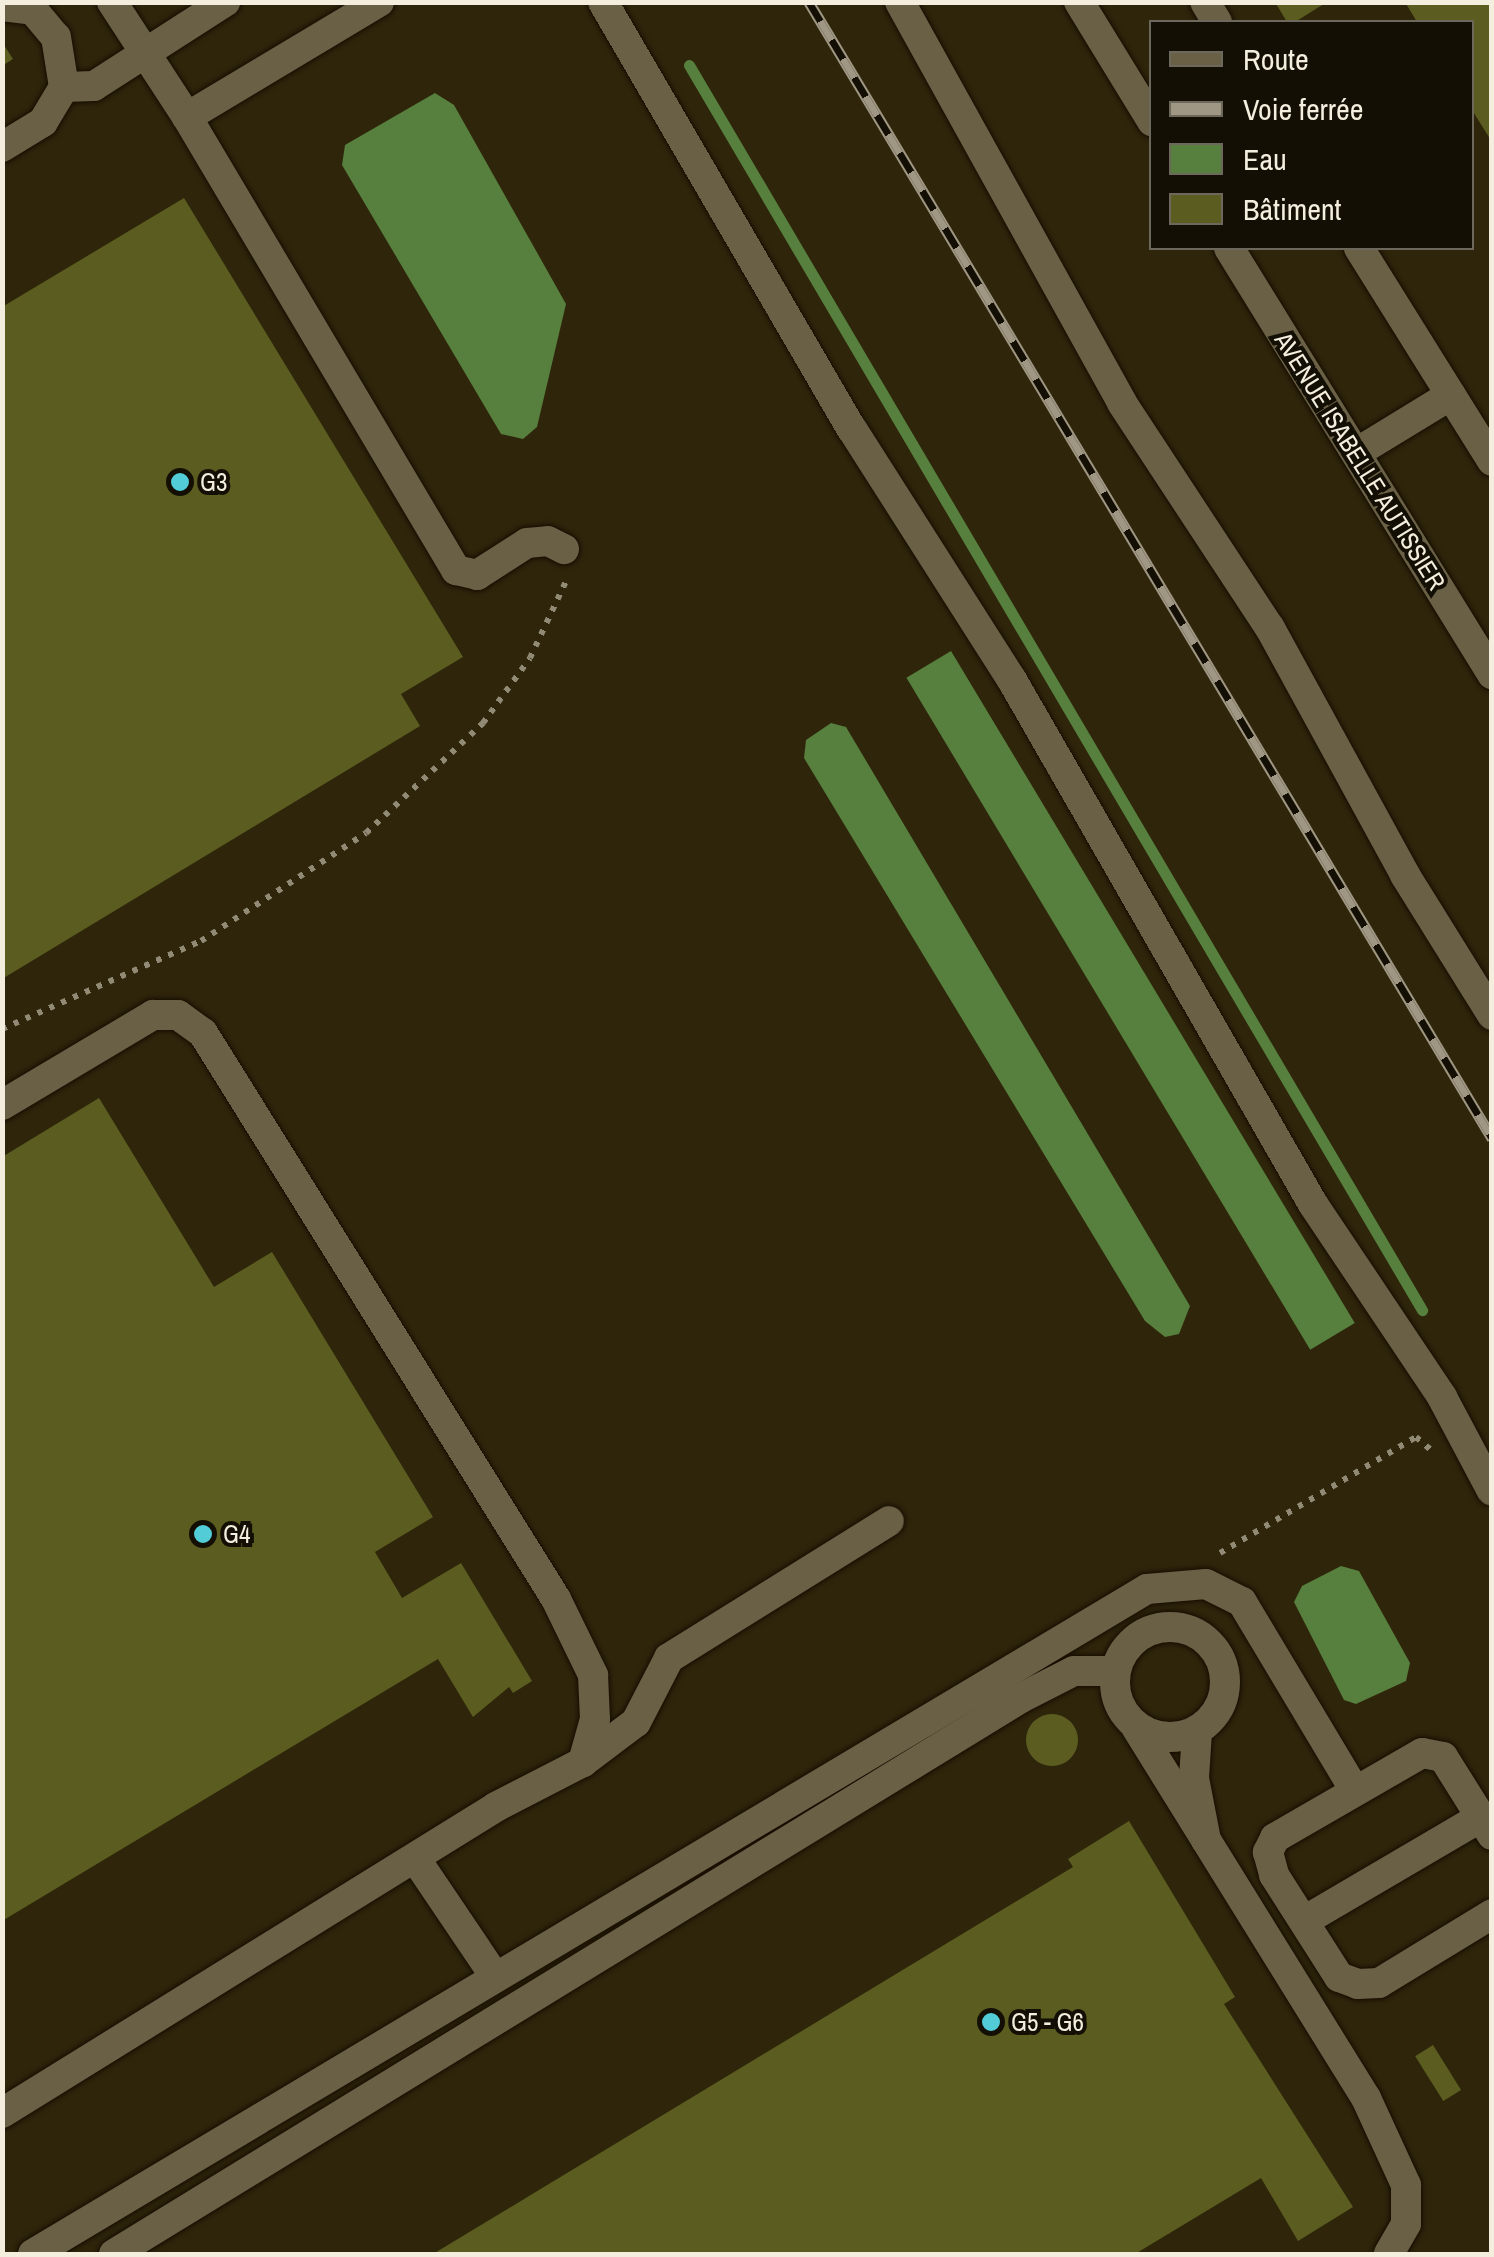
<!DOCTYPE html>
<meta charset="utf-8">
<style>
body{margin:0}
#map{position:relative;width:1494px;height:2257px;overflow:hidden;background:#2e250b;font-family:"Archivo Narrow",sans-serif}
div>[style]{position:absolute}
[style*='--x']{left:calc(var(--x)*1px);top:calc(var(--y)*1px);width:calc(var(--w)*1px);rotate:calc(var(--a)*1deg)}
.water>*{inset:0;background:#577f3d;transform-origin:0 0}
.stream>*{height:11px;margin:-5.5px;padding:0 5.5px;transform-origin:5.5px;border-radius:5.5px;background:#577f3d}
.building>*{inset:0;background:#5a5d1f;transform-origin:0 0}
.round{border-radius:50%}
.path>*{height:6px;margin-top:-3px;transform-origin:0;background:repeating-linear-gradient(90deg,#918a75 0 5px,transparent 0 13px)}
.roads{filter:drop-shadow(0 0 2px #160d00) drop-shadow(0 0 2px #160d00)}
.minor>*{height:30px;margin:-15px;padding:0 15px;transform-origin:15px;border-radius:15px;background:#6a6045}
.minor>.ring{margin:-15px;padding:0;box-sizing:content-box;background:none;border:30px solid #6a6045;border-radius:50%}
.rail>*{height:11px;margin-top:-5.5px;transform-origin:0;background:repeating-linear-gradient(90deg,#130f05 0 22px,#9f9783 0 44px);box-sizing:border-box;border-block:2px solid #9f9783}
.dots>*{width:28px;height:28px;translate:-50% -50%;box-sizing:border-box;border:5px solid #130f05;border-radius:50%}
span{translate:-50% -50%;white-space:nowrap;text-align:center;line-height:1.15;-webkit-text-stroke:8px #130f05;paint-order:stroke}
.street-label{font-size:25px;color:#f4eede}
.poi-label{font-size:25px;color:#f4eede}
.left{translate:0 -50%;text-align:left}
.frame{position:absolute;inset:0;border:5px solid #f4eede;pointer-events:none}
.legend{position:absolute;left:1149px;top:20px;width:325px;height:230px;box-sizing:border-box;background:#130f05;border:2px solid #6d685c;margin:0;padding:12px 18px;list-style:none;font-size:30px;color:#f4eede}
.legend li{display:flex;align-items:center;gap:20px;height:50px}
.legend b{width:50px;border:2px solid #6d685c}
</style>
<div id="map">
<div class="water">
<i style="clip-path:polygon(435px 93px,454px 105px,566px 304px,537px 427px,523px 439px,501px 434px,342px 165px,345px 145px)"></i>
<i style="left:951px;top:651px;width:784px;height:52px;rotate:59deg"></i>
<i style="clip-path:polygon(831px 723px,846px 727px,1190px 1306px,1179px 1334px,1165px 1337px,1145px 1321px,804px 758px,806px 740px)"></i>
<i style="clip-path:polygon(1341px 1566px,1359px 1571px,1410px 1663px,1406px 1681px,1356px 1704px,1344px 1700px,1294px 1602px,1302px 1586px)"></i>
</div>
<div class="stream">
<i style="--x:689;--y:65;--w:1445;--a:59.51"></i>
</div>
<div class="building">
<i style="clip-path:polygon(1275px 2px,1327px 2px,1295px 22px,1287px 22px)"></i>
<i style="clip-path:polygon(1405px 2px,1492px 2px,1492px 142px,1472px 110px,1472px 22px,1417px 22px)"></i>
<i style="clip-path:polygon(2px 42px,13px 59px,2px 66px)"></i>
<i style="clip-path:polygon(184px 198px,463px 657px,401px 694px,420px 726px,2px 979px,2px 307px)"></i>
<i style="clip-path:polygon(99px 1098px,214px 1287px,272px 1252px,433px 1517px,375px 1552px,402px 1598px,461px 1563px,532px 1681px,513px 1693px,509px 1687px,473px 1717px,438px 1659px,2px 1921px,2px 1157px)"></i>
<i class="round" style="left:1026px;top:1714px;width:52px;height:52px"></i>
<i style="clip-path:polygon(1129px 1821px,1235px 1997px,1224px 2004px,1353px 2207px,1298px 2241px,1261px 2178px,1135px 2254px,433px 2254px,1073px 1867px,1068px 1859px)"></i>
<i style="left:1433px;top:2045px;width:53px;height:21px;rotate:58deg"></i>
</div>
<div class="path">
<i style="--x:2;--y:1029;--w:218;--a:-23.9"></i>
<i style="--x:201;--y:941;--w:197;--a:-33.2"></i>
<i style="--x:366;--y:833;--w:161;--a:-43.2"></i>
<i style="--x:483;--y:723;--w:80;--a:-54.1"></i>
<i style="--x:530;--y:658;--w:87;--a:-64.9"></i>
<i style="--x:1220;--y:1553;--w:228;--a:-30.6"></i>
<i style="--x:1416;--y:1437;--w:20;--a:41"></i>
</div>
<div class="roads">
<div class="minor">
<i style="--x:112;--y:2;--w:137;--a:56.9"></i>
<i style="--x:379;--y:2;--w:224;--a:149.1"></i>
<i style="--x:187;--y:117;--w:527;--a:59.3"></i>
<i style="--x:456;--y:570;--w:22;--a:13"></i>
<i style="--x:477;--y:575;--w:59;--a:-32.6"></i>
<i style="--x:527;--y:543;--w:21;--a:-5"></i>
<i style="--x:548;--y:541;--w:18;--a:27"></i>
<i style="--x:603;--y:2;--w:494;--a:59.8"></i>
<i style="--x:852;--y:429;--w:298;--a:57.5"></i>
<i style="--x:1012;--y:680;--w:604;--a:60.13"></i>
<i style="--x:1313;--y:1204;--w:232;--a:56.2"></i>
<i style="--x:1442;--y:1397;--w:106;--a:62"></i>
<i style="--x:900;--y:2;--w:458;--a:61"></i>
<i style="--x:1122;--y:403;--w:269;--a:56.7"></i>
<i style="--x:1270;--y:628;--w:281;--a:61.3"></i>
<i style="--x:1405;--y:875;--w:165;--a:58.1"></i>
<i style="--x:1079;--y:2;--w:140;--a:58.5"></i>
<i style="--x:1205;--y:2;--w:23;--a:59"></i>
<i style="--x:2;--y:6;--w:31;--a:7"></i>
<i style="--x:33;--y:10;--w:35;--a:50"></i>
<i style="--x:56;--y:37;--w:51;--a:80.9"></i>
<i style="--x:64;--y:87;--w:41;--a:121"></i>
<i style="--x:43;--y:122;--w:48;--a:148.6"></i>
<i style="--x:64;--y:87;--w:30;--a:-2"></i>
<i style="--x:94;--y:86;--w:156;--a:-32.7"></i>
<i style="--x:1229;--y:248;--w:501;--a:58.31"></i>
<i style="--x:1359;--y:248;--w:251;--a:58"></i>
<i style="--x:1356;--y:453;--w:111;--a:-31.4"></i>
<i style="--x:2;--y:1105;--w:176;--a:-30.8"></i>
<i style="--x:153;--y:1015;--w:25;--a:0"></i>
<i style="--x:178;--y:1015;--w:31;--a:36"></i>
<i style="--x:203;--y:1033;--w:667;--a:58.05"></i>
<i style="--x:556;--y:1599;--w:85;--a:64"></i>
<i style="--x:593;--y:1675;--w:44;--a:87.4"></i>
<i style="--x:595;--y:1719;--w:45;--a:105.6"></i>
<i style="--x:583;--y:1762;--w:98;--a:152.7"></i>
<i style="--x:496;--y:1807;--w:581;--a:148.22"></i>
<i class="ring" style="left:1115px;top:1627px;width:80px;height:80px"></i>
<i style="--x:1136;--y:1727;--w:133;--a:58.2"></i>
<i style="--x:1206;--y:1840;--w:63;--a:-101"></i>
<i style="--x:1194;--y:1778;--w:46;--a:-86.3"></i>
<i style="--x:583;--y:1762;--w:66;--a:-37"></i>
<i style="--x:636;--y:1722;--w:72;--a:-62.7"></i>
<i style="--x:669;--y:1658;--w:259;--a:-31.9"></i>
<i style="--x:1492;--y:1835;--w:92;--a:-122.1"></i>
<i style="--x:1443;--y:1757;--w:21;--a:-169"></i>
<i style="--x:1422;--y:1753;--w:170;--a:150"></i>
<i style="--x:1275;--y:1838;--w:16;--a:117"></i>
<i style="--x:1268;--y:1852;--w:24;--a:75"></i>
<i style="--x:1274;--y:1875;--w:121;--a:57.5"></i>
<i style="--x:1339;--y:1977;--w:20;--a:20"></i>
<i style="--x:1358;--y:1984;--w:21;--a:-3"></i>
<i style="--x:1379;--y:1983;--w:132;--a:-31.4"></i>
<i style="--x:1206;--y:1840;--w:304;--a:58.2"></i>
<i style="--x:1366;--y:2098;--w:96;--a:65.3"></i>
<i style="--x:1406;--y:2185;--w:39;--a:90"></i>
<i style="--x:1406;--y:2224;--w:34;--a:120"></i>
<i style="--x:415;--y:1858;--w:141;--a:56"></i>
<i style="--x:1304;--y:1921;--w:205;--a:-30.4"></i>
<i style="--x:33;--y:2254;--w:1297;--a:-30.84"></i>
<i style="--x:1147;--y:1589;--w:59;--a:-4.8"></i>
<i style="--x:1206;--y:1584;--w:40;--a:26.6"></i>
<i style="--x:1242;--y:1602;--w:220;--a:59.1"></i>
<i style="--x:114;--y:2254;--w:1064;--a:-31.51"></i>
<i style="--x:1021;--y:1698;--w:59;--a:-27"></i>
<i style="--x:1074;--y:1671;--w:41;--a:0"></i>
</div>
</div>
<div class="rail">
<i style="--x:809;--y:2;--w:1326;--a:58.98"></i>
</div>
<div class="dots">
<i style="left:180px;top:482px;background:#52ccd6"></i>
<i style="left:203px;top:1534px;background:#52ccd6"></i>
<i style="left:991px;top:2022px;background:#52ccd6"></i>
</div>
<div class="street-label">
<span style="left:1360px;top:461px;rotate:58deg">AVENUE ISABELLE AUTISSIER</span>
</div>
<div class="poi-label">
<span class="left" style="left:200px;top:482px">G3</span>
<span class="left" style="left:223px;top:1534px">G4</span>
<span class="left" style="left:1011px;top:2022px">G5 - G6</span>
</div>
<div class="frame"></div>
<ul class="legend">
<li><b style="height:12px;background:#6a6045"></b>Route</li>
<li><b style="height:12px;background:#9f9783"></b>Voie ferrée</li>
<li><b style="height:28px;background:#577f3d"></b>Eau</li>
<li><b style="height:28px;background:#5a5d1f"></b>Bâtiment</li>
</ul>
</div>
